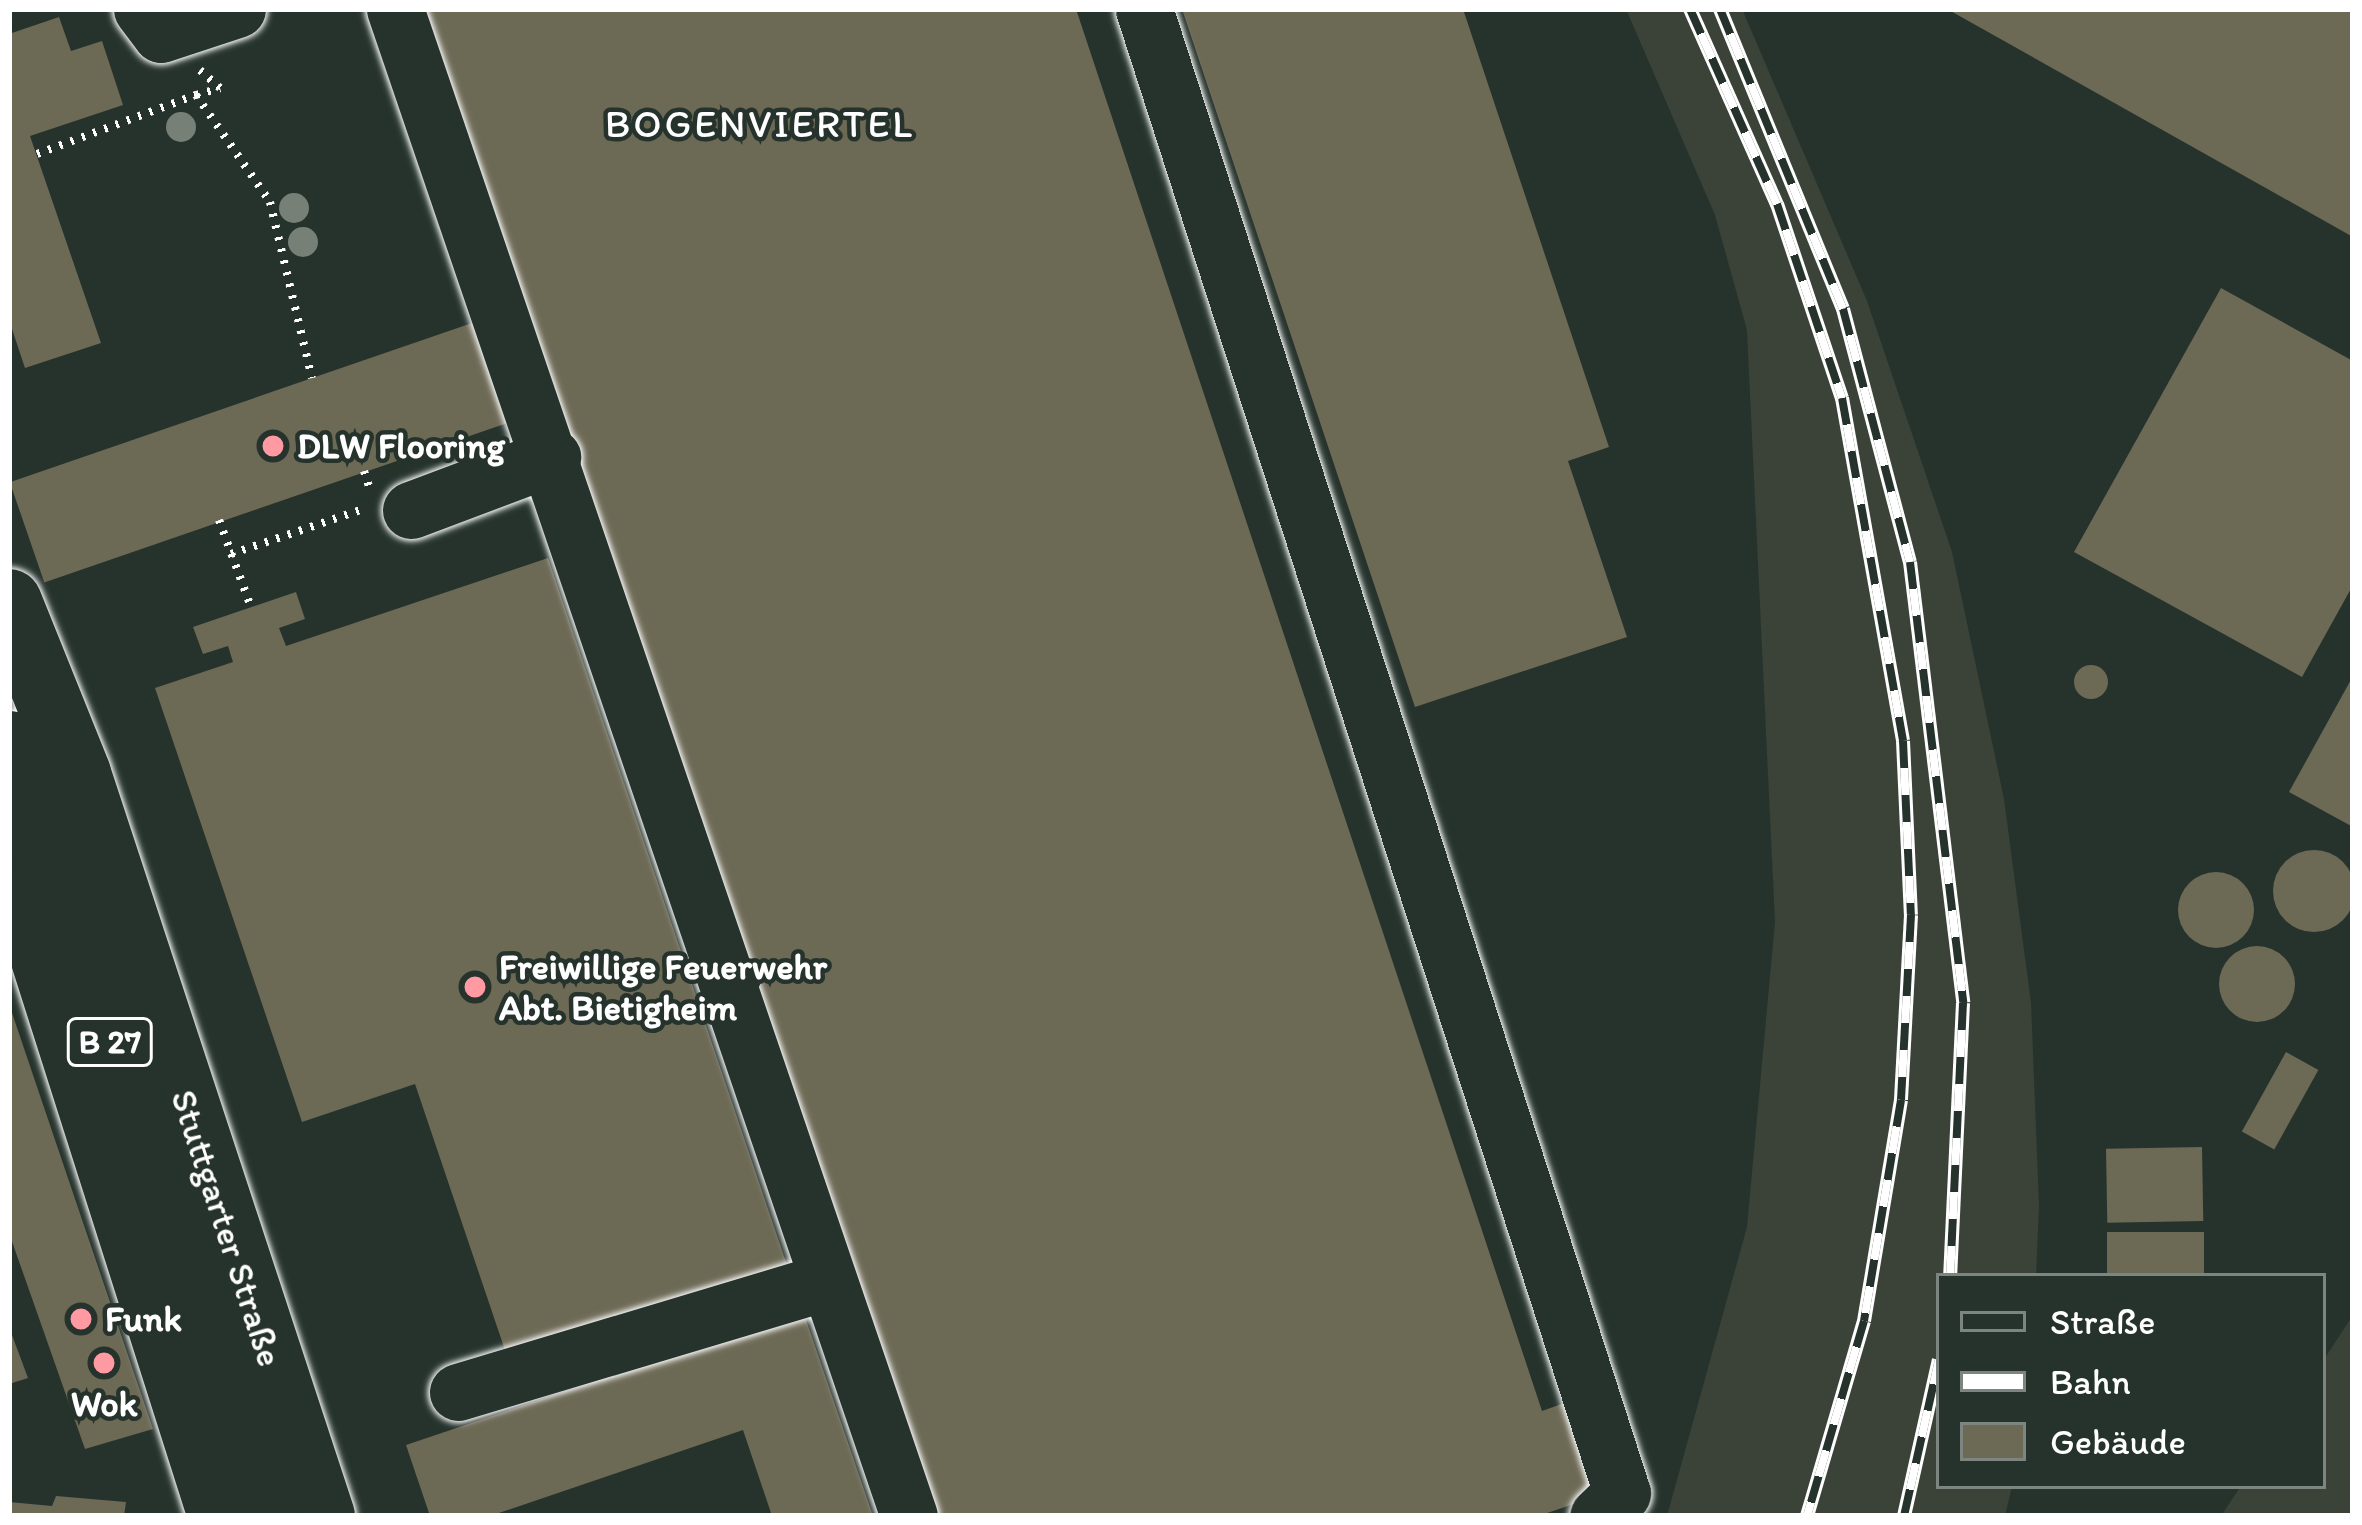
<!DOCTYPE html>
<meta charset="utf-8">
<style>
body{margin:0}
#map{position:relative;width:2362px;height:1525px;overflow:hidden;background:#26332d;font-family:Itim,sans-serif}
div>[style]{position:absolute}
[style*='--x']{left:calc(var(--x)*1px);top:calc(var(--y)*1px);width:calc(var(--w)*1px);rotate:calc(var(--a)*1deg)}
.built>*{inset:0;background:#3b4339}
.building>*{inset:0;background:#6c6955;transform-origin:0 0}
.round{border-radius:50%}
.path>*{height:8px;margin-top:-4px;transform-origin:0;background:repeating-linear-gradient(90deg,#fff 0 3px,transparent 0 12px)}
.roads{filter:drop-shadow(0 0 3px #fff) drop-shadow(0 0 3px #fff)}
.minor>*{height:57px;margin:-28.5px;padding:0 28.5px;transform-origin:28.5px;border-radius:28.5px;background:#26332d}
.major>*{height:66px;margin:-33px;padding:0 33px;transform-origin:33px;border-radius:33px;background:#26332d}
.rail>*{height:14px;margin-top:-7px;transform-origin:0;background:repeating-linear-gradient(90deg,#26332d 0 27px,#fff 0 54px);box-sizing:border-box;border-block:3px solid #fff}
.trees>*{width:30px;height:30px;margin:-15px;border-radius:50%;background:#768076}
.dots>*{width:33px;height:33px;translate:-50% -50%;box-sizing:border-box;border:6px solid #26332d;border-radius:50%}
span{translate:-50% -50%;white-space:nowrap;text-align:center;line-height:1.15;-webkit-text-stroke:9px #26332d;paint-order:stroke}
.shield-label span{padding:3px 9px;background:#26332d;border:3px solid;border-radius:9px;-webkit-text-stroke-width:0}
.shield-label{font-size:33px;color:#fff;font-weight:700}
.poi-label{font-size:36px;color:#fff;font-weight:700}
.left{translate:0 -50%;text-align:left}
.street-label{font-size:36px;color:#fff}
.neighbourhood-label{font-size:39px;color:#fff;letter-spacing:3px}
.frame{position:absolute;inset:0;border:12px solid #fff;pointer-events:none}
.legend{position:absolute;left:1936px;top:1273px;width:390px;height:216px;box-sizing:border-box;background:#26332d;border:3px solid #7d8581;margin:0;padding:15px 21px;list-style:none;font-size:36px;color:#fff}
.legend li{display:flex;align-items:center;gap:24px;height:60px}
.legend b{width:60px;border:3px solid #7d8581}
</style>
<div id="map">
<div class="built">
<i style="clip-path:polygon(1626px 9px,1742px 9px,1867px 301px,1952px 552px,2004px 799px,2031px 1003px,2039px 1206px,2036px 1276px,1939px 1276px,1939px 1486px,2012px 1486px,2005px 1516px,1667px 1516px,1747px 1227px,1775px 922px,1747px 330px,1715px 215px)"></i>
<i style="clip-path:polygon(2353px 1315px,2353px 1516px,2221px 1516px,2241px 1486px,2323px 1486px,2323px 1361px)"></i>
</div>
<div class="building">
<i style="clip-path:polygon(425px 9px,1076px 9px,1542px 1411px,1581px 1397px,1613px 1491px,1538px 1516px,927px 1516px)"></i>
<i style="clip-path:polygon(1182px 9px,1463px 9px,1609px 447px,1568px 461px,1627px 637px,1415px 707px)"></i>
<i style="clip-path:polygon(1947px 9px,2353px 9px,2353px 237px)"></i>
<i style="clip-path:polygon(59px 17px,71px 51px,102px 41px,123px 105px,30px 136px,101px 343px,25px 368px,9px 320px,9px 34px)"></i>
<i style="clip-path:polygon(2221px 288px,2353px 361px,2353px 585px,2302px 677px,2074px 552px)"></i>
<i style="left:475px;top:322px;width:106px;height:492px;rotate:71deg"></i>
<i style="clip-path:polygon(548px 558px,790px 1274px,511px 1368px,415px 1084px,302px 1122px,155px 688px,233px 662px,228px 646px,203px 654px,193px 627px,296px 592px,305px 619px,279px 628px,286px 646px)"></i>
<i class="round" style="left:2074px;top:665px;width:34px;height:34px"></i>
<i style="clip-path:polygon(2353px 676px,2353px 827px,2289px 792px)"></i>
<i class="round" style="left:2273px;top:850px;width:82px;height:82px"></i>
<i class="round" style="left:2178px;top:872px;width:76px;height:76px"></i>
<i class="round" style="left:2219px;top:946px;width:76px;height:76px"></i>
<i style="clip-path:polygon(10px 1007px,153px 1429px,85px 1449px,9px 1233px)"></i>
<i style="left:2286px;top:1052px;width:37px;height:91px;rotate:29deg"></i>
<i style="left:2202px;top:1147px;width:74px;height:96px;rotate:89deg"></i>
<i style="left:2204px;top:1232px;width:44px;height:97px;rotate:90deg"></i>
<i style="clip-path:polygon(803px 1311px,873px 1516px,772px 1516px,743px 1430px,490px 1516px,430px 1516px,406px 1445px)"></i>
<i style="clip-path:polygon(9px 1327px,28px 1378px,9px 1384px)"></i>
<i style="clip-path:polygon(56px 1496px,126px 1502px,124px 1516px,9px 1516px,9px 1502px,52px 1506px)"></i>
</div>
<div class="path">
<i style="--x:196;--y:95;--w:25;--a:-16"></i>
<i style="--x:220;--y:88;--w:27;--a:-138"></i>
<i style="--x:37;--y:154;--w:170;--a:-20.4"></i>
<i style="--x:196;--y:95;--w:130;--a:55.3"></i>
<i style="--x:270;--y:202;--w:181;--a:76.6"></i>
<i style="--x:364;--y:471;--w:22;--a:72"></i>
<i style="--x:219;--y:520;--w:93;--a:69.8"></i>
<i style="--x:231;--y:554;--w:143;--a:-18.8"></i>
</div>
<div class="roads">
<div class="minor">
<i style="--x:142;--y:9;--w:31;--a:53"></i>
<i style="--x:161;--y:34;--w:80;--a:-18.2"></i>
<i style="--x:395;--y:9;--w:1592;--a:71.17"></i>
<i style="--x:1144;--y:9;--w:1559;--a:72.15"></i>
<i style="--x:1622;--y:1493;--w:33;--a:136"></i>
<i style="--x:411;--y:510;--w:151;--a:-20.6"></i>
<i style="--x:26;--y:792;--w:84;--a:99.6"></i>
<i style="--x:12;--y:875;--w:673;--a:72.35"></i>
<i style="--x:458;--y:1392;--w:386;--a:-16.7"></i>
</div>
<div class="major">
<i style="--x:9;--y:602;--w:185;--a:68.1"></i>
<i style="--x:78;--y:774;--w:781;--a:71.8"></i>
<i style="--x:9;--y:744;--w:815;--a:71.32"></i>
</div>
</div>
<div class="rail">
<i style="--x:1690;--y:9;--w:214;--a:66"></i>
<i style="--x:1777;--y:204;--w:205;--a:71.5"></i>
<i style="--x:1842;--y:398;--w:348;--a:79.9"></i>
<i style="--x:1903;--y:741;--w:174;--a:87.4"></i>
<i style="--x:1911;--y:915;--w:185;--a:93.1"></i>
<i style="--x:1901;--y:1100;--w:224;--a:99.5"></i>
<i style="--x:1864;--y:1321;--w:203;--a:106.3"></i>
<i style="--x:1720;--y:9;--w:324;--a:67.7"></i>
<i style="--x:1843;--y:309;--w:262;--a:75.2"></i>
<i style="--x:1910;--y:562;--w:444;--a:83.1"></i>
<i style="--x:1963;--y:1003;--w:273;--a:92.7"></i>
<i style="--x:1904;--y:1516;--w:160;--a:-77.4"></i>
</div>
<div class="trees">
<i style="left:181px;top:127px"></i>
<i style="left:294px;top:208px"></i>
<i style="left:303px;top:242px"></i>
</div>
<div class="dots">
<i style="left:273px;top:446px;background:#ff9aa2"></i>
<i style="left:475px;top:987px;background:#ff9aa2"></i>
<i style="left:81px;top:1319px;background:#ff9aa2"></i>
<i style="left:104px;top:1363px;background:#ff9aa2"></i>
</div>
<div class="shield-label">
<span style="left:110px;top:1042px">B 27</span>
</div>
<div class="poi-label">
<span class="left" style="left:297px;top:446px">DLW Flooring</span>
<span class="left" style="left:499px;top:987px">Freiwillige Feuerwehr<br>Abt. Bietigheim</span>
<span class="left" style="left:105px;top:1319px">Funk</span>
<span style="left:104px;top:1404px">Wok</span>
</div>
<div class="street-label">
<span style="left:227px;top:1228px;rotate:72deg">Stuttgarter Straße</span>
</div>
<div class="neighbourhood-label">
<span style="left:760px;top:124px">BOGENVIERTEL</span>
</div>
<div class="frame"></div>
<ul class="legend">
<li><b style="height:15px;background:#26332d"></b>Straße</li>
<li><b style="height:15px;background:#fff"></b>Bahn</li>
<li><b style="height:33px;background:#6c6955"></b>Gebäude</li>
</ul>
</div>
